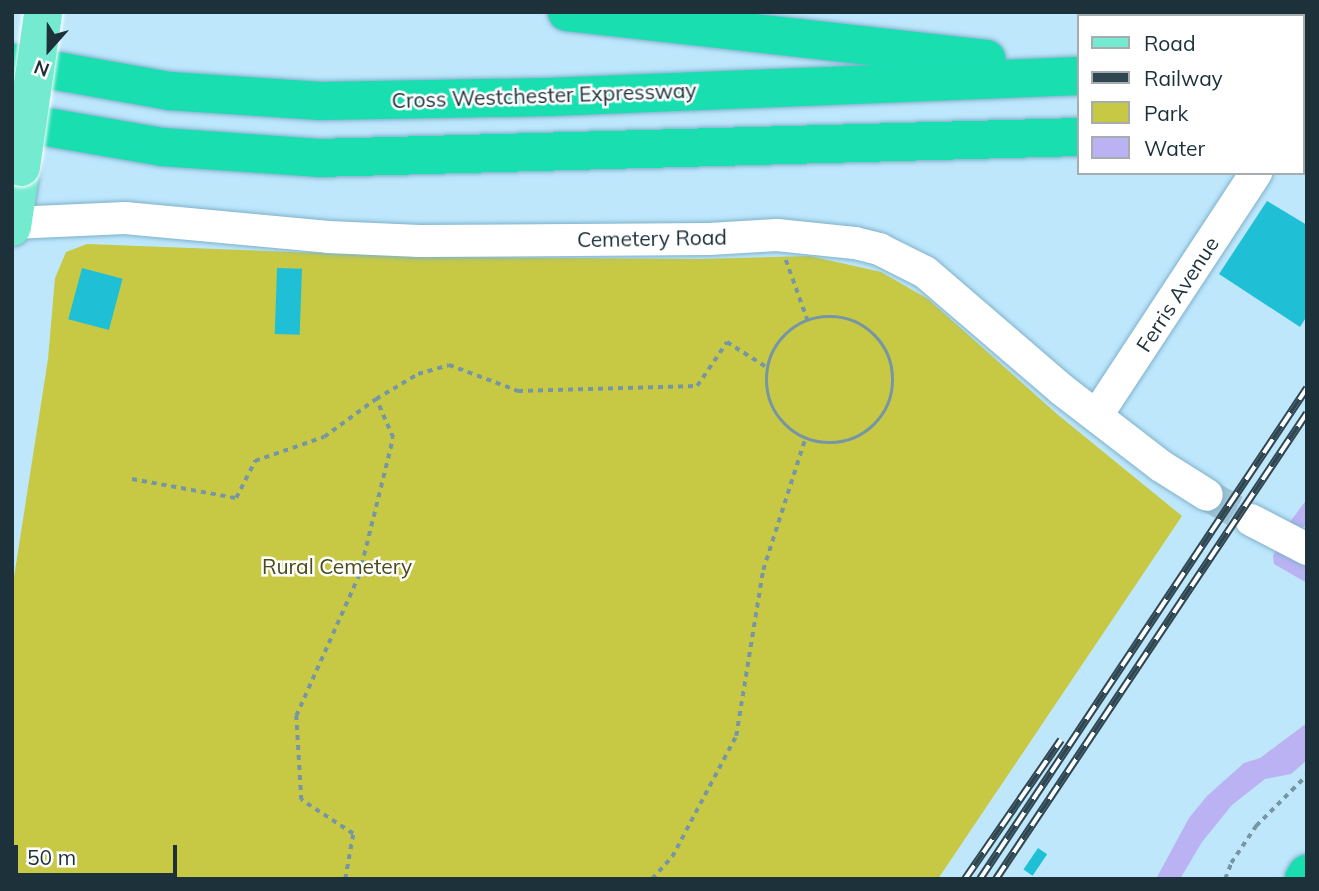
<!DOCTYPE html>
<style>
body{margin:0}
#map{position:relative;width:1319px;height:891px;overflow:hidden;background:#bee7fc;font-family:Mulish,sans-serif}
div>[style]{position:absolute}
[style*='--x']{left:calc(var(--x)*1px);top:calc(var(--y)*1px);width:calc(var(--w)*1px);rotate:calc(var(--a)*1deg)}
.green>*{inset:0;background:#c7c945}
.water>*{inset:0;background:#bab2f3}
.building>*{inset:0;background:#1fbfd6;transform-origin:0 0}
.minor-tunnel>*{height:32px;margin-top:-16px;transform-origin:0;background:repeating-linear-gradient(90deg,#9ec3d5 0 32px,transparent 0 48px)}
.path>*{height:3.5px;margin-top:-1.75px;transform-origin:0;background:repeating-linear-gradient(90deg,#7696a6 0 5px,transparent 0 10px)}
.path>.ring{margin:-1.75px;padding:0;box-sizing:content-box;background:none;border:3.5px solid #7696a6;border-radius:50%}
.roads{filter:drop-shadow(0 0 2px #7fb1ca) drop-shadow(0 0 2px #7fb1ca)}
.minor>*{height:32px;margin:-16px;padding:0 16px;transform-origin:16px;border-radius:16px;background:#fff}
.major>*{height:38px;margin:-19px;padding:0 19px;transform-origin:19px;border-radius:19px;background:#74ebd0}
.highway>*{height:38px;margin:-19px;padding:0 19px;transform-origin:19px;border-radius:19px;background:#18deb0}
.rail>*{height:8px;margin-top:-4px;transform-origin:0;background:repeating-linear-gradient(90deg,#fff 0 16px,#304651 0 32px);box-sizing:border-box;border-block:2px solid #304651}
.bridges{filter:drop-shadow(0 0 2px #fff) drop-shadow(0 0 2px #fff)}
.major-bridge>*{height:38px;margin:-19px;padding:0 19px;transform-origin:19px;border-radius:19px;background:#74ebd0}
span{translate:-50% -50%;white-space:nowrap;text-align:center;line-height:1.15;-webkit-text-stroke:5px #fff;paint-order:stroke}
.street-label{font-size:21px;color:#1d313b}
.park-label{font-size:21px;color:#4a4b16}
.frame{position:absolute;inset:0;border:14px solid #1d313b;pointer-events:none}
.legend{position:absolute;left:1077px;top:14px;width:228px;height:161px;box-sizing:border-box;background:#fff;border:2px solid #a5adb1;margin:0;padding:9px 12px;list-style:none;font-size:21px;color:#1d313b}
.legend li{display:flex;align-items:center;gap:14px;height:35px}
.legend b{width:35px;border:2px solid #a5adb1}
.north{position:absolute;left:14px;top:14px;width:70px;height:70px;-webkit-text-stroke:5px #fff;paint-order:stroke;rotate:201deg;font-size:19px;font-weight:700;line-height:28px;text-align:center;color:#1d313b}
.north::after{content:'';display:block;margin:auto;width:24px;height:32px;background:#1d313b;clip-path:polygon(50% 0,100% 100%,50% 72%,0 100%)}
.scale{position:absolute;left:14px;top:845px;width:163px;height:32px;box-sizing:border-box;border:4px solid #1d313b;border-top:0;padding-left:9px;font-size:21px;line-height:24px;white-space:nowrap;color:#1d313b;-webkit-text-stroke:5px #fff;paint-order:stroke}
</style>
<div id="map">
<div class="green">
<i style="clip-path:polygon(87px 244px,427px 257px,701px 259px,810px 256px,881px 272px,928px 299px,1057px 414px,1182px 516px,938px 879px,12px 879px,12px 590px,48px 359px,55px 278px,66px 252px)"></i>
</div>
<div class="water">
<i style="clip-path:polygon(1307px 499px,1307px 524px,1302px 528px,1295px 558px,1307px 568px,1307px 583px,1274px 564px,1273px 556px,1287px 526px)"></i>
<i style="clip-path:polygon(1307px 723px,1307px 760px,1291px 774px,1265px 779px,1232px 805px,1202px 842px,1180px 879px,1156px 879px,1189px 818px,1207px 796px,1244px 763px,1260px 758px)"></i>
</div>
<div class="building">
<i style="clip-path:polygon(1267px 201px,1307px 225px,1307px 316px,1300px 327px,1219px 274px)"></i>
<i style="left:82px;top:268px;width:42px;height:53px;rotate:15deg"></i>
<i style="left:277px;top:268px;width:25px;height:66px;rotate:2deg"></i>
<i style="left:1038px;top:848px;width:11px;height:26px;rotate:34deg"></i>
</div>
<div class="minor-tunnel">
<i style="--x:1207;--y:495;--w:51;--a:29.6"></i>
</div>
<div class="path">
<i style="--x:786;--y:260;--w:65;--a:70.2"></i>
<i class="ring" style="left:767px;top:317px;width:122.5px;height:122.5px"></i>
<i style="--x:132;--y:479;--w:106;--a:10.4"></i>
<i style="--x:236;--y:498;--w:42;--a:-62.8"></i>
<i style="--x:255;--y:461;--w:73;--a:-19.2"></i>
<i style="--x:324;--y:437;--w:64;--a:-36.2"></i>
<i style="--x:376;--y:399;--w:49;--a:-30.8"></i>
<i style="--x:418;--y:374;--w:32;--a:-16"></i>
<i style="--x:449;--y:365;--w:74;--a:20.6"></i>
<i style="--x:518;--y:391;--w:179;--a:-1.6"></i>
<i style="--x:697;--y:386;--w:53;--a:-55.7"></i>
<i style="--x:727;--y:342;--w:49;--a:32.4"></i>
<i style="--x:345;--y:879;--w:46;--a:-79.9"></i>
<i style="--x:353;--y:834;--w:62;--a:-146.8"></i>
<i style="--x:301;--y:800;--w:84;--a:-93.4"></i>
<i style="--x:296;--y:716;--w:154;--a:-65.9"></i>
<i style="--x:359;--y:575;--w:141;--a:-76.1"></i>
<i style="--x:393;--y:438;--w:43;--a:-113.6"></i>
<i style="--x:652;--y:879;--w:30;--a:-48"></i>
<i style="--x:672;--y:857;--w:137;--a:-62.1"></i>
<i style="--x:736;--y:736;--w:168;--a:-80.8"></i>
<i style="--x:763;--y:570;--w:138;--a:-72.2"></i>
<i style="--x:1225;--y:879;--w:17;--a:-69"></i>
<i style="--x:1231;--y:863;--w:45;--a:-56"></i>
<i style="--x:1256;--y:826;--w:72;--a:-45"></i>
</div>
<div class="roads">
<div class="minor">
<i style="--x:1303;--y:102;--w:6;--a:-51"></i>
<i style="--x:12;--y:223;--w:113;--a:-2.5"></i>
<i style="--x:125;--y:218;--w:204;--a:5.3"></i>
<i style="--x:328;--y:237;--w:92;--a:2.5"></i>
<i style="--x:420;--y:241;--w:289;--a:-0.4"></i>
<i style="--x:709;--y:239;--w:68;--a:-3.4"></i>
<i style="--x:777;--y:235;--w:78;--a:5.9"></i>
<i style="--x:855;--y:243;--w:25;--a:14"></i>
<i style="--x:879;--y:249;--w:51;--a:26.6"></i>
<i style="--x:925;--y:272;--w:179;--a:40.7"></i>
<i style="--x:1061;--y:389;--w:126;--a:37.6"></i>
<i style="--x:1161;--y:466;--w:54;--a:32.2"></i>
<i style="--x:1097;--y:415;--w:290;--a:-56.7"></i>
<i style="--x:1251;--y:520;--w:63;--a:27.4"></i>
</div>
<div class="major">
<i style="--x:12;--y:227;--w:61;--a:-81.5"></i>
</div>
<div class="highway">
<i style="--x:567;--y:12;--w:422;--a:6.4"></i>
<i style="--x:12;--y:63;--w:159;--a:10.1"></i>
<i style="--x:169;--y:91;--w:152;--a:3.8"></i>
<i style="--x:321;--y:101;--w:228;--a:-1"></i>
<i style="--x:549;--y:97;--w:530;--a:-2.27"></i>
<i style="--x:1303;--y:68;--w:4;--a:0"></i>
<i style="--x:12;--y:121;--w:152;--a:9.8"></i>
<i style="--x:162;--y:147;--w:156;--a:4"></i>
<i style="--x:318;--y:158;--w:761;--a:-1.58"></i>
<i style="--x:1303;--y:129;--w:4;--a:0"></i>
<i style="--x:1304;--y:879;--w:6;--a:-59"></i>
</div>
</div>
<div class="rail">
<i style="--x:965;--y:879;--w:169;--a:-55.4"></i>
<i style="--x:980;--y:879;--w:590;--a:-56.34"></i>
<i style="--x:996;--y:879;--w:560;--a:-56.28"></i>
</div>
<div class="bridges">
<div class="major-bridge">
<i style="--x:21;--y:167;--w:155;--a:-81.8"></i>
</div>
</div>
<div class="street-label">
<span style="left:544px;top:95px;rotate:-2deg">Cross Westchester Expressway</span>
<span style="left:652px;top:238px;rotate:-1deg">Cemetery Road</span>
<span style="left:1177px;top:294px;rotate:-57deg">Ferris Avenue</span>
</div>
<div class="park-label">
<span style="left:337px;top:566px">Rural Cemetery</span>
</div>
<div class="frame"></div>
<ul class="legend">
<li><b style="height:9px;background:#74ebd0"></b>Road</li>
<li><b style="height:9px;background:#304651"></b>Railway</li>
<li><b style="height:19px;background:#c7c945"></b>Park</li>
<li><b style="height:19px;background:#bab2f3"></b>Water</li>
</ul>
<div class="north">N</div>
<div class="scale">50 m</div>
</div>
